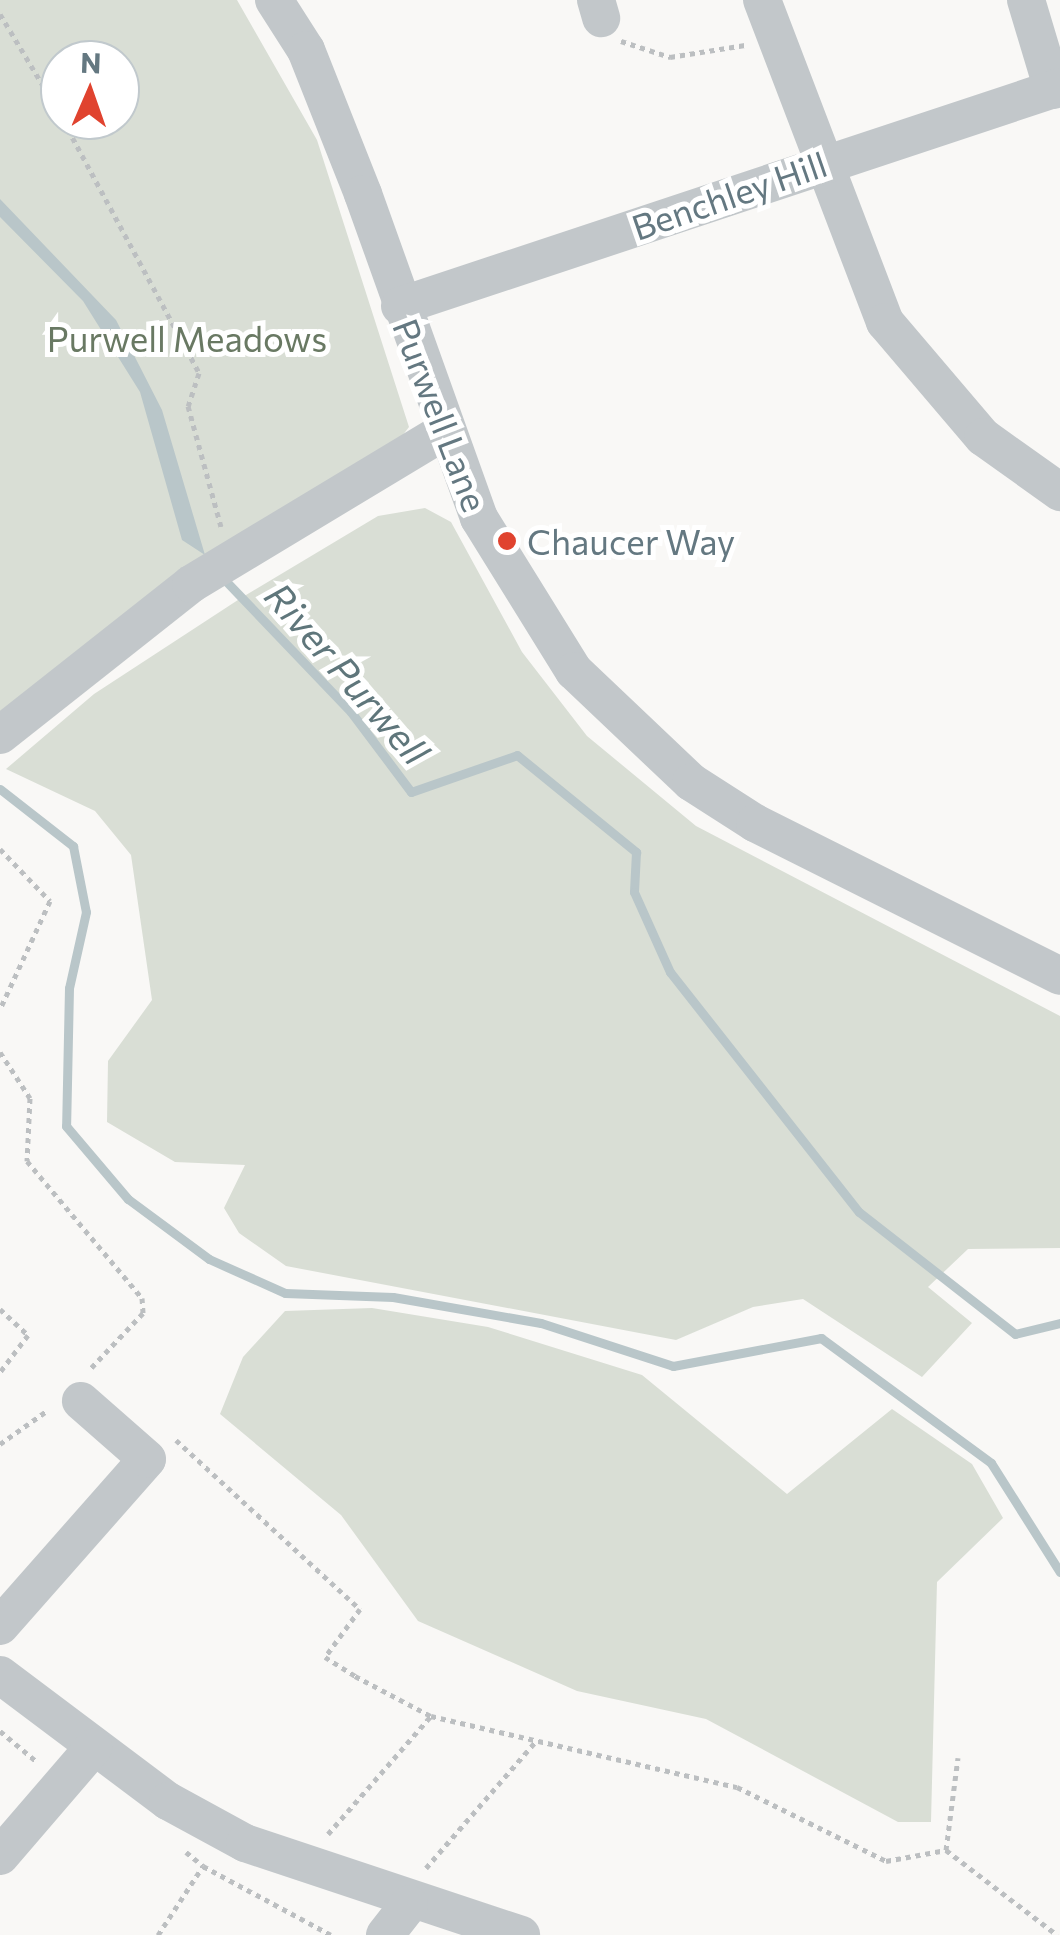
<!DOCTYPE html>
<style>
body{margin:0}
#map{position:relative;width:1060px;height:1935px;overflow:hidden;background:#f9f8f6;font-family:Commissioner,sans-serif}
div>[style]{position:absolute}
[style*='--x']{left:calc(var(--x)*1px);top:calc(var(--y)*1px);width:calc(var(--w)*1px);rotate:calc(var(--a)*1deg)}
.green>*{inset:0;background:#d9ded5}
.water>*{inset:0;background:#b9c6c9}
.stream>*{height:9px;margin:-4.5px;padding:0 4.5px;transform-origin:4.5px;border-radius:4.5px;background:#b9c6c9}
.path>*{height:5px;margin-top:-2.5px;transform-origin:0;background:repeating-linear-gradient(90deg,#bcbfc1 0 5px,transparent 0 10px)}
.minor>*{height:38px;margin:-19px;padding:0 19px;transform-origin:19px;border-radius:19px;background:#c2c7ca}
.dots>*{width:28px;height:28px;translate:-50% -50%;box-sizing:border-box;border:5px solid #fff;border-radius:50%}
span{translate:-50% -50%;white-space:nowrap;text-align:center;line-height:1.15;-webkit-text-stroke:10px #fff;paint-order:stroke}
.street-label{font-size:35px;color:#647881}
.park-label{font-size:35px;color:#697963}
.poi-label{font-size:35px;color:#647881}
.left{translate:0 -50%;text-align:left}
.water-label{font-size:38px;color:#5f767b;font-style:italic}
.north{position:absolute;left:40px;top:40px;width:100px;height:100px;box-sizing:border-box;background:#fff;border:2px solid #c1c9cd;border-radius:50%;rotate:2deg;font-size:28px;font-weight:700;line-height:40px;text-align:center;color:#647881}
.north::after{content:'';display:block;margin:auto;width:35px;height:45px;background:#e0432f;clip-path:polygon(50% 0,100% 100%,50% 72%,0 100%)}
</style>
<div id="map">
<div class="green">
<i style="clip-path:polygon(evenodd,0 0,237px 0,317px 140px,409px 427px,392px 449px,184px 569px,0 713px,0 0,60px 60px,120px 60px,120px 120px,60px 120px,60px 60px)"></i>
<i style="clip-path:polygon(425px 508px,451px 522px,522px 652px,587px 736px,696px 826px,1060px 1016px,1060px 1248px,968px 1249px,928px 1287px,972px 1323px,922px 1377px,803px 1299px,753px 1307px,676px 1340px,286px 1266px,239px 1233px,224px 1208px,245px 1165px,175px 1162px,107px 1122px,108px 1061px,152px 1000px,131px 855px,95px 811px,6px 769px,94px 694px,241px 598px,378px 516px)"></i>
<i style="clip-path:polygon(372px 1308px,488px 1327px,642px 1375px,787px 1494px,892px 1409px,972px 1464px,1003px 1518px,937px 1582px,931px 1822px,898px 1822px,706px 1719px,577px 1691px,418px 1621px,341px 1515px,220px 1414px,243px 1357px,285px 1311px)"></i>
</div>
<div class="water">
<i style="clip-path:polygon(0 199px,116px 320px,162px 410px,205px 555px,182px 540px,140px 392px,83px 301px,0 217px)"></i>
</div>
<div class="stream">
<i style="--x:221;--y:576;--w:188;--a:46.3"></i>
<i style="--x:351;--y:712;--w:100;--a:53.1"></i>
<i style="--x:411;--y:792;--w:112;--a:-19.2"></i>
<i style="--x:517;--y:755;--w:154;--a:39.2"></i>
<i style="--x:636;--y:852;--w:40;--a:92.9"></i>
<i style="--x:634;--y:892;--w:88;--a:65.8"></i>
<i style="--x:670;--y:972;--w:305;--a:51.8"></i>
<i style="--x:859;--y:1212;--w:198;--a:38"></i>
<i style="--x:1015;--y:1334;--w:46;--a:-13.7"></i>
<i style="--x:0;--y:789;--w:93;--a:38"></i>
<i style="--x:73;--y:846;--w:67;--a:78.9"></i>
<i style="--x:86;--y:912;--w:78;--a:102.6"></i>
<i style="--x:69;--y:988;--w:138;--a:91.2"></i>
<i style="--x:66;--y:1126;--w:96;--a:49.7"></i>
<i style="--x:128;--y:1199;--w:101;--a:36.5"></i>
<i style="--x:209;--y:1259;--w:83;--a:24.1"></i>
<i style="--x:285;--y:1293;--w:108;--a:2.1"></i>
<i style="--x:393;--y:1297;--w:150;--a:10"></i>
<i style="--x:541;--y:1323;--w:139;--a:18"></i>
<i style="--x:673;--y:1366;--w:151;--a:-10.7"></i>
<i style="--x:821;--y:1338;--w:211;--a:36.3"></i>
<i style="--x:991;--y:1463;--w:129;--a:57.7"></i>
</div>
<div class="path">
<i style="--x:0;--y:14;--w:117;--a:59"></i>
<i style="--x:621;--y:41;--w:52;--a:18.1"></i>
<i style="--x:670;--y:57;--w:76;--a:-9.1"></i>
<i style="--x:63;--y:120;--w:287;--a:61.7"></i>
<i style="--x:199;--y:373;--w:35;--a:108"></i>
<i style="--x:188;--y:406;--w:125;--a:74.7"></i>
<i style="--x:0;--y:849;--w:72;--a:46.1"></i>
<i style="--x:50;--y:901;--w:119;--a:114.8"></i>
<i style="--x:0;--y:1052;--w:55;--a:56.9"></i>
<i style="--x:30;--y:1098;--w:63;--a:92.7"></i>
<i style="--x:27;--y:1161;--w:179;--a:50"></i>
<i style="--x:142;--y:1298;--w:15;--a:86"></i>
<i style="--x:143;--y:1313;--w:77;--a:133.4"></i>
<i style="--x:0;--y:1309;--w:38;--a:43"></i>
<i style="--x:28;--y:1335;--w:46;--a:127.1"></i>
<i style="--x:176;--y:1440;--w:250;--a:42.6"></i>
<i style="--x:360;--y:1609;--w:59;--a:126.1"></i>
<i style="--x:325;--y:1657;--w:36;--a:32"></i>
<i style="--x:355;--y:1676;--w:86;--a:27.8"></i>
<i style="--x:431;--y:1716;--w:314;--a:13.1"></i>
<i style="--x:737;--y:1787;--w:166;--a:26.4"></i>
<i style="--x:886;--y:1861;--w:61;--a:-10.4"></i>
<i style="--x:946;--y:1850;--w:140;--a:37.4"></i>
<i style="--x:0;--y:1444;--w:59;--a:-35.3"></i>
<i style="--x:0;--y:1731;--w:47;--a:39.8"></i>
<i style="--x:328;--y:1834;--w:157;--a:-48.9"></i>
<i style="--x:946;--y:1850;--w:93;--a:-82.6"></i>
<i style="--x:186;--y:1852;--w:22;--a:39"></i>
<i style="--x:426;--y:1868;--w:167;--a:-49.1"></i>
<i style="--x:158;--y:1935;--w:82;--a:-56.9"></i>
<i style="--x:203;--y:1866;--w:145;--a:28.3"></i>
</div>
<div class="minor">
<i style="--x:274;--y:0;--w:59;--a:57.4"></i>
<i style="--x:306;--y:50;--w:155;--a:68.4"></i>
<i style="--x:363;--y:194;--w:344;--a:70.3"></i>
<i style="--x:479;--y:518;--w:180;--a:58.2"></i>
<i style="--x:574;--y:671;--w:161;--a:43.5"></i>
<i style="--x:691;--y:782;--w:76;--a:32.6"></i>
<i style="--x:755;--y:823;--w:341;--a:26.6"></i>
<i style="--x:596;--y:0;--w:19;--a:74"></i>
<i style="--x:762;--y:0;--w:345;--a:69.1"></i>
<i style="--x:885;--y:322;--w:151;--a:49.6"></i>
<i style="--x:983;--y:437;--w:95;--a:35.5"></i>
<i style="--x:1026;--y:0;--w:94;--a:73.3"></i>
<i style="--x:400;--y:306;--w:695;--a:-18.36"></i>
<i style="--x:0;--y:735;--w:243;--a:-38.3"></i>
<i style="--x:191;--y:584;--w:292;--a:-31.1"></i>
<i style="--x:0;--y:1626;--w:222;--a:-48.6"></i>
<i style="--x:147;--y:1459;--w:88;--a:-138.7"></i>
<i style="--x:0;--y:1675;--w:210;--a:36.9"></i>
<i style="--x:168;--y:1801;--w:88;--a:28.6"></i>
<i style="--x:245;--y:1843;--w:291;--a:18.4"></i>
<i style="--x:0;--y:1856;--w:143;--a:-49.3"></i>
<i style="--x:385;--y:1935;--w:39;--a:-52"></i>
</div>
<div class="dots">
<i style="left:507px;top:541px;background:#e0432f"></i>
</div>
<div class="street-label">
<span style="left:729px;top:195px;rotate:-19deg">Benchley Hill</span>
<span style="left:441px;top:415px;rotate:69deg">Purwell Lane</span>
</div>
<div class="park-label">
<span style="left:187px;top:338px">Purwell Meadows</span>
</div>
<div class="poi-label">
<span class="left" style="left:527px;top:541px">Chaucer Way</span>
</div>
<div class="water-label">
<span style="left:348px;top:673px;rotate:49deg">River Purwell</span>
</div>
<div class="north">N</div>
</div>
